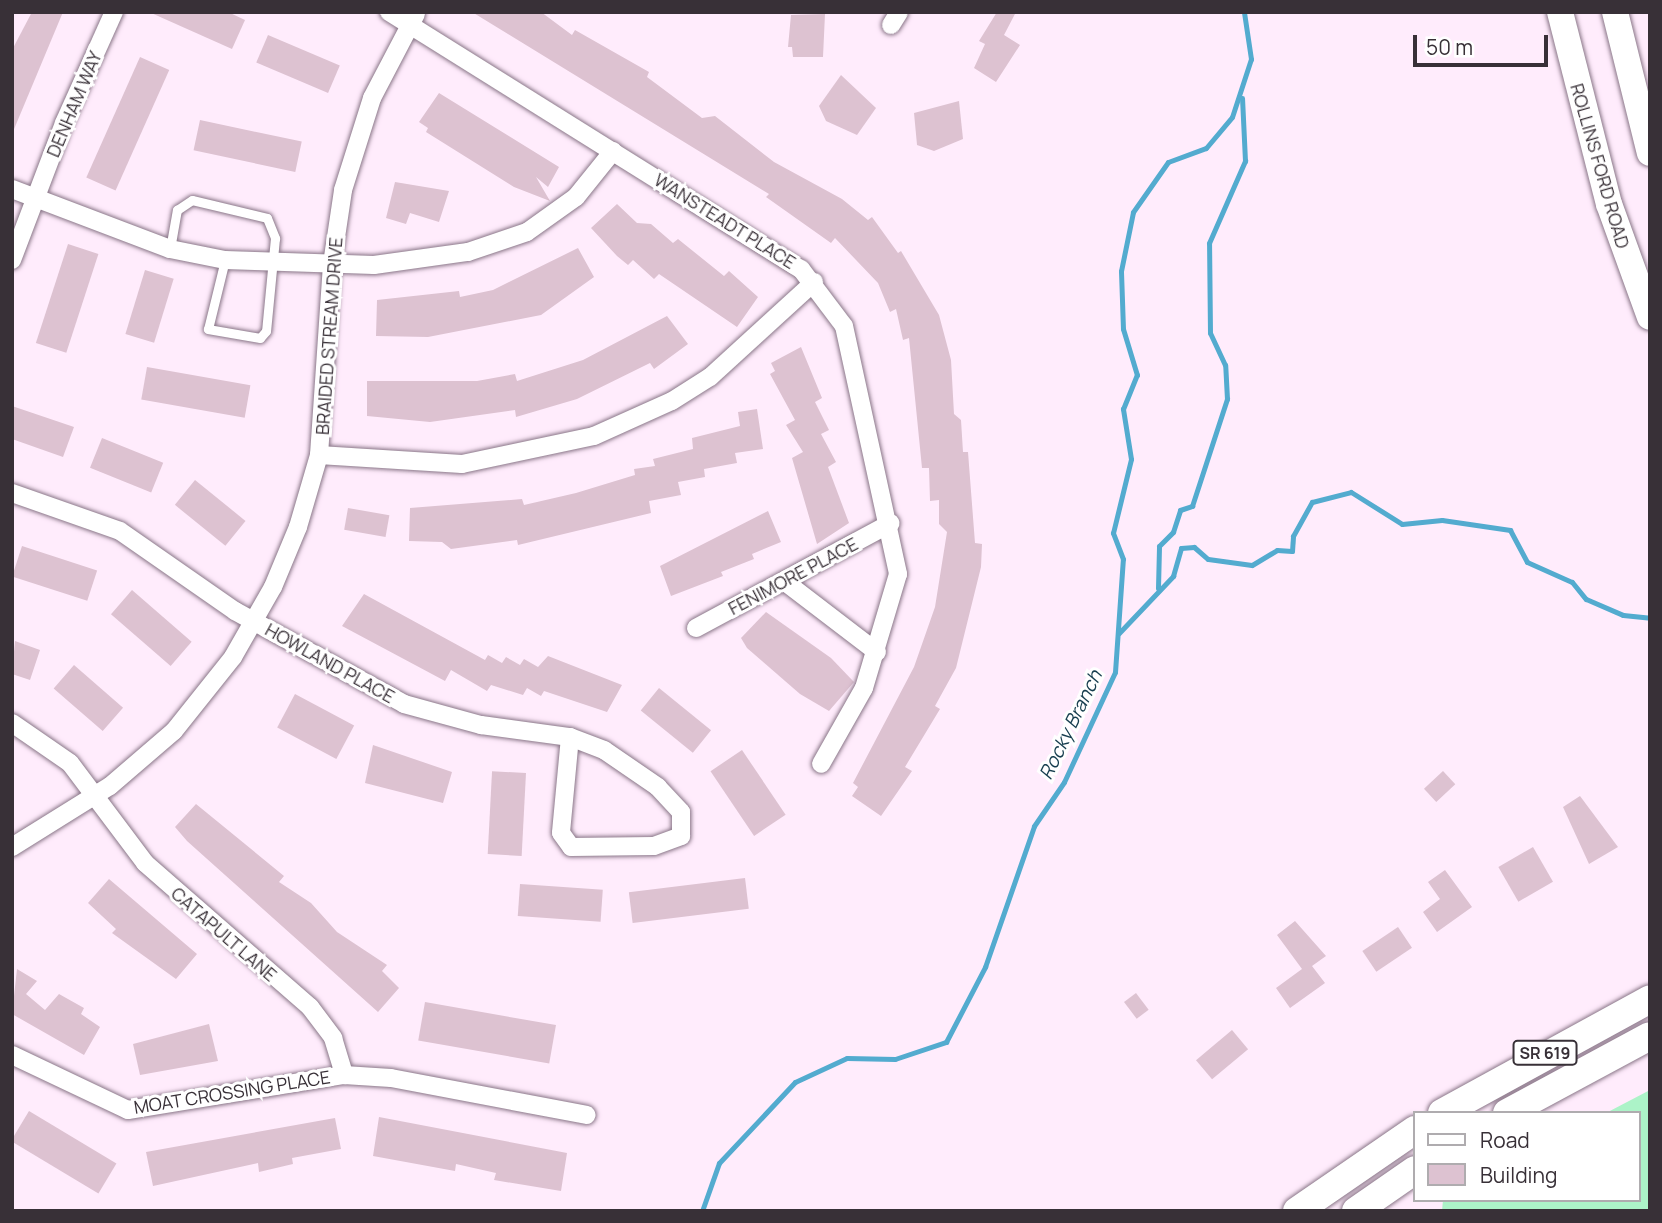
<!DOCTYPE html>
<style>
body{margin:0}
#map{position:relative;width:1662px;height:1223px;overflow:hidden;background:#ffecfc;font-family:Manrope,sans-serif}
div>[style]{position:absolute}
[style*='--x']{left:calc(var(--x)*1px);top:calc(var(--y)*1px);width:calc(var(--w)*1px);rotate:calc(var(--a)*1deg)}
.green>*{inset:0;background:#acf3c8}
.stream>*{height:5px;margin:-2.5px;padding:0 2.5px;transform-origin:2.5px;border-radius:2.5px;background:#53abcf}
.building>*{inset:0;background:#ddc2d1;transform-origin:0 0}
.roads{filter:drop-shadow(0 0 2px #8a7688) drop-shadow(0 0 2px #8a7688)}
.service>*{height:9px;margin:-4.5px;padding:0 4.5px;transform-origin:4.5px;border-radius:4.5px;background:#fff}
.minor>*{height:18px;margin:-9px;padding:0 9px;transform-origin:9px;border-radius:9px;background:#fff}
.secondary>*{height:26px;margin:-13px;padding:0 13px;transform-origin:13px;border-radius:13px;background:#fff}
.primary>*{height:28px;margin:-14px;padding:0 14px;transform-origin:14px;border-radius:14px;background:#fff}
span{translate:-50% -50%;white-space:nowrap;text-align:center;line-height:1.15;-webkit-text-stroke:6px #fff;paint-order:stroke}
.shield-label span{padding:2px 5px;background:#fff;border:2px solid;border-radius:5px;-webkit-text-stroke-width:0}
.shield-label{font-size:16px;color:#383037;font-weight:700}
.street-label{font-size:18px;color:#383037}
.water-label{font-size:19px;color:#163d4e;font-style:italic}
.frame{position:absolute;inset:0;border:14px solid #383037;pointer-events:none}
.legend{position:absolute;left:1413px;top:1111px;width:228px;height:91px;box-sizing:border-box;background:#fff;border:2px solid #afacaf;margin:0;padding:9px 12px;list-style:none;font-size:21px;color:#383037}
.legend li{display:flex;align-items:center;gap:14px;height:35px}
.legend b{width:35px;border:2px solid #afacaf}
.scale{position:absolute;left:1413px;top:35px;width:135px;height:32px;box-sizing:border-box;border:4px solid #383037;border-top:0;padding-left:9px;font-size:21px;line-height:24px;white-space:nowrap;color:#383037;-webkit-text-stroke:5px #fff;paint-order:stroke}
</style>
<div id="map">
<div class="green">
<i style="clip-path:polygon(1650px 1090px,1650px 1211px,1442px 1211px,1443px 1200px,1639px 1200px,1639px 1113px,1606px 1113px)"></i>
</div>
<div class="stream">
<i style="--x:1158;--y:588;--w:42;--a:-88.6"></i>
<i style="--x:1159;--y:546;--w:20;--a:-45"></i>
<i style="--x:1173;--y:532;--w:23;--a:-72"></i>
<i style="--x:1180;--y:510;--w:13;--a:-18"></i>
<i style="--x:1192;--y:506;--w:113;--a:-71.9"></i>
<i style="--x:1227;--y:399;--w:34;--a:-93"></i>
<i style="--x:1225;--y:365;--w:35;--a:-115"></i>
<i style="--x:1210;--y:333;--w:90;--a:-90.6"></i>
<i style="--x:1209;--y:243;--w:90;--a:-66.3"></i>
<i style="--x:1245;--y:161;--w:63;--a:-92.7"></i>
<i style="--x:1119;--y:633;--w:79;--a:-46.5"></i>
<i style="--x:1173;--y:576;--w:29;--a:-74"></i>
<i style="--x:1181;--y:548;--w:13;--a:-4"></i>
<i style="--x:1194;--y:547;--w:18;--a:41"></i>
<i style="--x:1208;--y:559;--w:44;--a:7.8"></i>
<i style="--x:1252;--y:565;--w:29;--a:-31"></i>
<i style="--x:1277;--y:550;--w:15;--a:4"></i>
<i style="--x:1292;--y:551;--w:15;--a:-86"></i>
<i style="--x:1293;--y:536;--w:39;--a:-61"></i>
<i style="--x:1312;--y:502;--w:40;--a:-14.4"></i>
<i style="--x:1351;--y:492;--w:60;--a:32.1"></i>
<i style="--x:1402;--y:524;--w:40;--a:-5.7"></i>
<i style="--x:1442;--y:520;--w:69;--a:8.4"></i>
<i style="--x:1510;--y:530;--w:36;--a:62"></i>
<i style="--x:1527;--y:562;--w:49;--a:24"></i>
<i style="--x:1572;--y:582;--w:22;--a:51"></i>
<i style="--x:1586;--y:599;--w:40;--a:23.4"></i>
<i style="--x:1623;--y:615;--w:27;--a:6"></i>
<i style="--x:702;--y:1211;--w:51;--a:-70.5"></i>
<i style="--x:719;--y:1163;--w:111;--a:-46.8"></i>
<i style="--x:795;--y:1082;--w:57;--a:-24.8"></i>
<i style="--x:847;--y:1058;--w:48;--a:1.2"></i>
<i style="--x:895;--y:1059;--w:54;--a:-18.4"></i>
<i style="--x:946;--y:1042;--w:85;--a:-62.5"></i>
<i style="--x:985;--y:967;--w:149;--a:-70.8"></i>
<i style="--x:1034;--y:826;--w:53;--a:-55.7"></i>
<i style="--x:1064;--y:782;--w:121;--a:-65.1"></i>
<i style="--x:1115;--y:672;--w:113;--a:-86"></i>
<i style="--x:1123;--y:559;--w:28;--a:-111"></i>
<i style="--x:1113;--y:533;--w:76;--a:-76.3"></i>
<i style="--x:1131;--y:459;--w:51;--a:-99.1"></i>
<i style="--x:1123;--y:409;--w:37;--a:-68"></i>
<i style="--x:1137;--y:375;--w:48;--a:-106.9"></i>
<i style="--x:1123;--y:329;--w:58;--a:-92"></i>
<i style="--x:1121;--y:271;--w:60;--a:-78.5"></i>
<i style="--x:1133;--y:212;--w:61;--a:-55"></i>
<i style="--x:1168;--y:162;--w:40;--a:-20.2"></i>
<i style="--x:1206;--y:148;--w:40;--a:-50"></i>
<i style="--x:1232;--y:117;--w:61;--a:-71.9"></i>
<i style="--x:1251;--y:59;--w:48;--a:-98.5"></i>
</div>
<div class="building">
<i style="clip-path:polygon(32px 12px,63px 12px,12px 134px,12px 50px)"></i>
<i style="clip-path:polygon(149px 12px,228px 12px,245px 20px,232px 49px)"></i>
<i style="clip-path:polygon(472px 12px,541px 12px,572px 35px,575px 30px,649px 72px,647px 77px,702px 118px,715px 116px,774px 162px,842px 199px,868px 220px,872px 217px,898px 253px,901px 251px,939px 315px,951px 360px,954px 414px,961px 420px,963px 452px,968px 452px,975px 543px,982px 544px,981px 567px,956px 668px,935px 706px,940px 709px,905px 767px,912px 771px,881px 816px,852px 796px,858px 787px,853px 783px,914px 667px,935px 607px,947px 532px,939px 524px,939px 500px,930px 501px,929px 468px,922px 468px,909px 338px,903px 340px,896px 309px,890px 312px,878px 283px,835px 238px,831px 243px,766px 197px,769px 194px)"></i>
<i style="clip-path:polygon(997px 12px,1016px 12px,1004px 35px,1020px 45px,996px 82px,974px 68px,985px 44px,979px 41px)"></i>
<i style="clip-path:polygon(825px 14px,823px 57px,793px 57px,792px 47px,788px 47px,791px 15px)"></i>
<i style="left:268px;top:35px;width:78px;height:30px;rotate:23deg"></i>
<i style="left:140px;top:57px;width:32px;height:132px;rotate:24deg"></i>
<i style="clip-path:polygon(841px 75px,876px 108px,857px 135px,826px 121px,819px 106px)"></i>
<i style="clip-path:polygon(439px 93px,559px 167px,548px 187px,536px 177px,550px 201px,514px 187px,426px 132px,428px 128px,419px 122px)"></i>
<i style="clip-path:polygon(959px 101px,963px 139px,934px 151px,917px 145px,914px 113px)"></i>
<i style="left:200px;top:120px;width:104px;height:31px;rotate:12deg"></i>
<i style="clip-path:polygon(395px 182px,449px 191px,439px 222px,410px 213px,406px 224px,386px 218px)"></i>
<i style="clip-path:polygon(617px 204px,637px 223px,651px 224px,673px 243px,678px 239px,724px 276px,729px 271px,758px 297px,737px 327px,659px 274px,654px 279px,633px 260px,628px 265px,617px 256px,591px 228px)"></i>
<i style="left:68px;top:244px;width:32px;height:104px;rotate:18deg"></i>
<i style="clip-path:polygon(578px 248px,594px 277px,541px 315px,428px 337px,376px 336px,377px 300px,459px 291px,460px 297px,493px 290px)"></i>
<i style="left:145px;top:270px;width:30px;height:67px;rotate:17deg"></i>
<i style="clip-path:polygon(667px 316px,688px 344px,654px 369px,650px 363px,577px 399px,516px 417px,515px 410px,430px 422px,367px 416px,367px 381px,477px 381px,515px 374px,517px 381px,583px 360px)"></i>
<i style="clip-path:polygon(801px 347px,822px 398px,815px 402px,829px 430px,821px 434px,836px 462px,828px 467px,849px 523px,817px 544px,792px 458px,803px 452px,786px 425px,795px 420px,770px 374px,775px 371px,771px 363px)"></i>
<i style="left:147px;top:367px;width:105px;height:33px;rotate:10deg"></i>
<i style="clip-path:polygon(12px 406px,74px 427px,63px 457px,12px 439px)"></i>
<i style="clip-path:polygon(757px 409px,763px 449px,735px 453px,737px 463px,704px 469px,705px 477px,678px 482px,681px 495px,649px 501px,651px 513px,518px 545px,517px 540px,451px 549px,442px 542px,409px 541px,410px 508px,522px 499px,524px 505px,576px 493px,635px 475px,634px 469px,655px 466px,653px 459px,693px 449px,692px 438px,740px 426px,738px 412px)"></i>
<i style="left:102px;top:438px;width:66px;height:32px;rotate:22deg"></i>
<i style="left:195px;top:480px;width:65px;height:32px;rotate:39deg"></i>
<i style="left:348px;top:508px;width:42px;height:22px;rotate:10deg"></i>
<i style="clip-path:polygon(768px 511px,781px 542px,752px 554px,754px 559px,721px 572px,723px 576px,671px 596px,660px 566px)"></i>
<i style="left:22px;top:546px;width:79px;height:32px;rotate:18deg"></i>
<i style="left:132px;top:590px;width:79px;height:32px;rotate:41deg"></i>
<i style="clip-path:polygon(364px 594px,485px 660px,488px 655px,502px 663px,506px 657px,520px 665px,524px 659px,538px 667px,548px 656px,622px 685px,607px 712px,544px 691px,541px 696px,527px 688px,523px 695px,491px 685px,487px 691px,451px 670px,445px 681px,342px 626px)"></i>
<i style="clip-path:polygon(766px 612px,831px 658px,854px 682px,829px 711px,800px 694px,747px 648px,741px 638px)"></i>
<i style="clip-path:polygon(15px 641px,40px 650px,30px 680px,12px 674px)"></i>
<i style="left:74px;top:665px;width:65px;height:31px;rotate:41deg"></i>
<i style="left:659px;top:688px;width:67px;height:29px;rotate:39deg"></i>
<i style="left:295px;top:694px;width:67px;height:38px;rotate:28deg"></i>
<i style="clip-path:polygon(373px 745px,452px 772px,443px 803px,365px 783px)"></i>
<i style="left:742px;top:750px;width:78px;height:38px;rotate:56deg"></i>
<i style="left:1443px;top:771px;width:18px;height:26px;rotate:47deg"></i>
<i style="left:526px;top:773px;width:83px;height:34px;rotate:93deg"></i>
<i style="clip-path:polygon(1580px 796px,1618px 847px,1589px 864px,1563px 807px)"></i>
<i style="clip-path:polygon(196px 804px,284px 876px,279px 882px,311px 903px,337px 932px,387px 965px,382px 971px,399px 988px,378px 1012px,187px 841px,175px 827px)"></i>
<i style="left:1533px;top:847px;width:40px;height:40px;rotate:60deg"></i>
<i style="clip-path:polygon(1445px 870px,1472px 907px,1437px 932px,1423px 912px,1440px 899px,1428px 882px)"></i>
<i style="left:745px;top:878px;width:31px;height:117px;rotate:83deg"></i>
<i style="clip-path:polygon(109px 879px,197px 954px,176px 979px,112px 933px,116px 929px,88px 903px)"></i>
<i style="left:520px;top:884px;width:83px;height:32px;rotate:4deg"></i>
<i style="clip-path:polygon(1295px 921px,1326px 956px,1312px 966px,1325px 983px,1290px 1008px,1276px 988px,1302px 969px,1277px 935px)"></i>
<i style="left:1398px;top:927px;width:25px;height:43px;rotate:56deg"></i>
<i style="clip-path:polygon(17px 969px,37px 981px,26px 994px,45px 1010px,59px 994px,84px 1008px,81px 1014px,100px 1027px,84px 1055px,12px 1014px)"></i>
<i style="left:1136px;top:993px;width:21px;height:15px;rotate:53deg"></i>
<i style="left:425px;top:1002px;width:133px;height:39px;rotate:10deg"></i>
<i style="clip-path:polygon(209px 1024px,218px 1061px,140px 1075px,133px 1044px)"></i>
<i style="left:1232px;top:1030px;width:25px;height:47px;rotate:50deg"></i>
<i style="left:29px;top:1111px;width:102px;height:35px;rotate:31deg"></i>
<i style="clip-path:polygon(379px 1117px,567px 1153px,561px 1191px,494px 1180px,496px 1173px,456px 1164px,455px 1171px,373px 1156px)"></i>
<i style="clip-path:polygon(335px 1118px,341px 1149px,292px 1158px,293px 1164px,259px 1172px,258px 1163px,153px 1186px,146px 1152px)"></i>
</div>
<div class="roads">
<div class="service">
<i style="--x:170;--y:249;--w:40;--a:-80"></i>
<i style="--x:177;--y:210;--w:18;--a:-34"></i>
<i style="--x:192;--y:200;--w:77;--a:13.5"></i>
<i style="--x:267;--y:218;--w:22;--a:68"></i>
<i style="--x:275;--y:238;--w:93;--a:95.5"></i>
<i style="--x:266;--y:331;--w:9;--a:131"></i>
<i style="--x:260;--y:338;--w:53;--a:-170.2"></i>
<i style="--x:208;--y:329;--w:71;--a:-76.2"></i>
</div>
<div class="minor">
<i style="--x:389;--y:12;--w:486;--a:32"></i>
<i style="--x:801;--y:269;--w:71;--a:53"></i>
<i style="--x:844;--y:326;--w:254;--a:77.7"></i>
<i style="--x:898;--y:574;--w:119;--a:106.6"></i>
<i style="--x:864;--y:688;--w:87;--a:119.5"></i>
<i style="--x:891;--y:25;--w:15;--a:-58"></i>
<i style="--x:12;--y:189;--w:169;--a:20.8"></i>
<i style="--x:170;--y:249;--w:56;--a:11.3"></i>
<i style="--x:225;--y:260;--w:149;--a:1.9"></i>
<i style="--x:374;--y:265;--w:95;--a:-7.9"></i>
<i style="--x:468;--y:252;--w:62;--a:-18.7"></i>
<i style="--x:527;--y:232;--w:60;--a:-35.5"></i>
<i style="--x:576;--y:197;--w:59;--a:-51.2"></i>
<i style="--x:12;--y:260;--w:147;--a:-69.2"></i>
<i style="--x:64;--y:123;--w:122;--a:-65.8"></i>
<i style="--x:319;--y:455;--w:143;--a:3.6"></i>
<i style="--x:462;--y:464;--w:135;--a:-12"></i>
<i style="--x:594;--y:436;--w:85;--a:-24.2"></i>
<i style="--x:672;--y:401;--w:45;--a:-32.3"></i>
<i style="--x:710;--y:377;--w:141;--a:-42.4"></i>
<i style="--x:12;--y:493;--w:114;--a:19.4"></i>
<i style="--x:120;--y:531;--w:140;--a:34.8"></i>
<i style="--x:235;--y:611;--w:193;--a:28.8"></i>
<i style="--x:404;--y:704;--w:80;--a:15.3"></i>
<i style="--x:481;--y:725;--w:90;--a:7.7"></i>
<i style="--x:570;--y:737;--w:96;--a:95.4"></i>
<i style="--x:561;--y:833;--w:17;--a:54"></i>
<i style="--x:571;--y:847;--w:83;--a:-0.7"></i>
<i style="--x:654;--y:846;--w:29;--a:-20"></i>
<i style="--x:681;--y:836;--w:24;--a:-90"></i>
<i style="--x:681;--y:812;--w:34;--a:-133"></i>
<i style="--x:658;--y:787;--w:65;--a:-145.6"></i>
<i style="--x:604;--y:750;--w:36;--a:-159"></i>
<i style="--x:784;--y:581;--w:117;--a:37.4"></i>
<i style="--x:696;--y:628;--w:221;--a:-28.3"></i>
<i style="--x:12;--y:723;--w:70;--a:34.6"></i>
<i style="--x:70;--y:763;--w:125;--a:53.1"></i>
<i style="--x:145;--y:863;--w:219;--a:41.1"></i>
<i style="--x:310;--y:1007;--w:39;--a:53"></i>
<i style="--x:333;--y:1038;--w:39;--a:73"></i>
<i style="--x:12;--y:847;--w:115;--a:-31.9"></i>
<i style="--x:110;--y:786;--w:84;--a:-40.7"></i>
<i style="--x:174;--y:731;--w:95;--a:-51.4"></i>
<i style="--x:233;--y:657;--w:81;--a:-60.3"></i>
<i style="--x:273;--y:587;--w:65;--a:-67.4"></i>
<i style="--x:298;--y:527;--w:75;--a:-73.7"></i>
<i style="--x:319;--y:455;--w:191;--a:-86.1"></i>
<i style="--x:332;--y:264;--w:75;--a:-81.5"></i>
<i style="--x:343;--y:190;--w:96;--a:-72.5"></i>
<i style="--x:372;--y:98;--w:95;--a:-62.4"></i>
<i style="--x:12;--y:1055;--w:128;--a:25.4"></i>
<i style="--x:128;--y:1110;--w:219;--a:-9.2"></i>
<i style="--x:344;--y:1075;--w:47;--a:3.7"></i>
<i style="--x:391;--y:1078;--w:199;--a:10.7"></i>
</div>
<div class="secondary">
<i style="--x:1560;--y:12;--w:198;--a:75.7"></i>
<i style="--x:1609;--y:204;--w:120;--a:70.1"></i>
<i style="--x:1615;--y:12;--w:145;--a:76.1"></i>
</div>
<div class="primary">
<i style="--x:1442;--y:1113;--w:237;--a:-28.7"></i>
<i style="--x:1507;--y:1113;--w:162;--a:-28.3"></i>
<i style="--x:1297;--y:1211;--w:143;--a:-34.5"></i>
<i style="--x:1356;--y:1211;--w:72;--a:-34.8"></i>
</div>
</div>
<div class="shield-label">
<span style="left:1545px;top:1053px">SR 619</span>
</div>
<div class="street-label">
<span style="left:74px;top:104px;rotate:-67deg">DENHAM WAY</span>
<span style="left:1600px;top:166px;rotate:74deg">ROLLINS FORD ROAD</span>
<span style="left:725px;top:221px;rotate:32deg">WANSTEADT PLACE</span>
<span style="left:329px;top:336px;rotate:-86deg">BRAIDED STREAM DRIVE</span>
<span style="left:793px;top:576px;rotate:-28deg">FENIMORE PLACE</span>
<span style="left:330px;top:663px;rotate:29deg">HOWLAND PLACE</span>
<span style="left:224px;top:934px;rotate:41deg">CATAPULT LANE</span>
<span style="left:232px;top:1092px;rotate:-9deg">MOAT CROSSING PLACE</span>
</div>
<div class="water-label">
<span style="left:1071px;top:725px;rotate:-64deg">Rocky Branch</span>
</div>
<div class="frame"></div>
<ul class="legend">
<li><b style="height:9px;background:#fff"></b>Road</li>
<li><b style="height:19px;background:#ddc2d1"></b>Building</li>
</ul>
<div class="scale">50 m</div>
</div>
